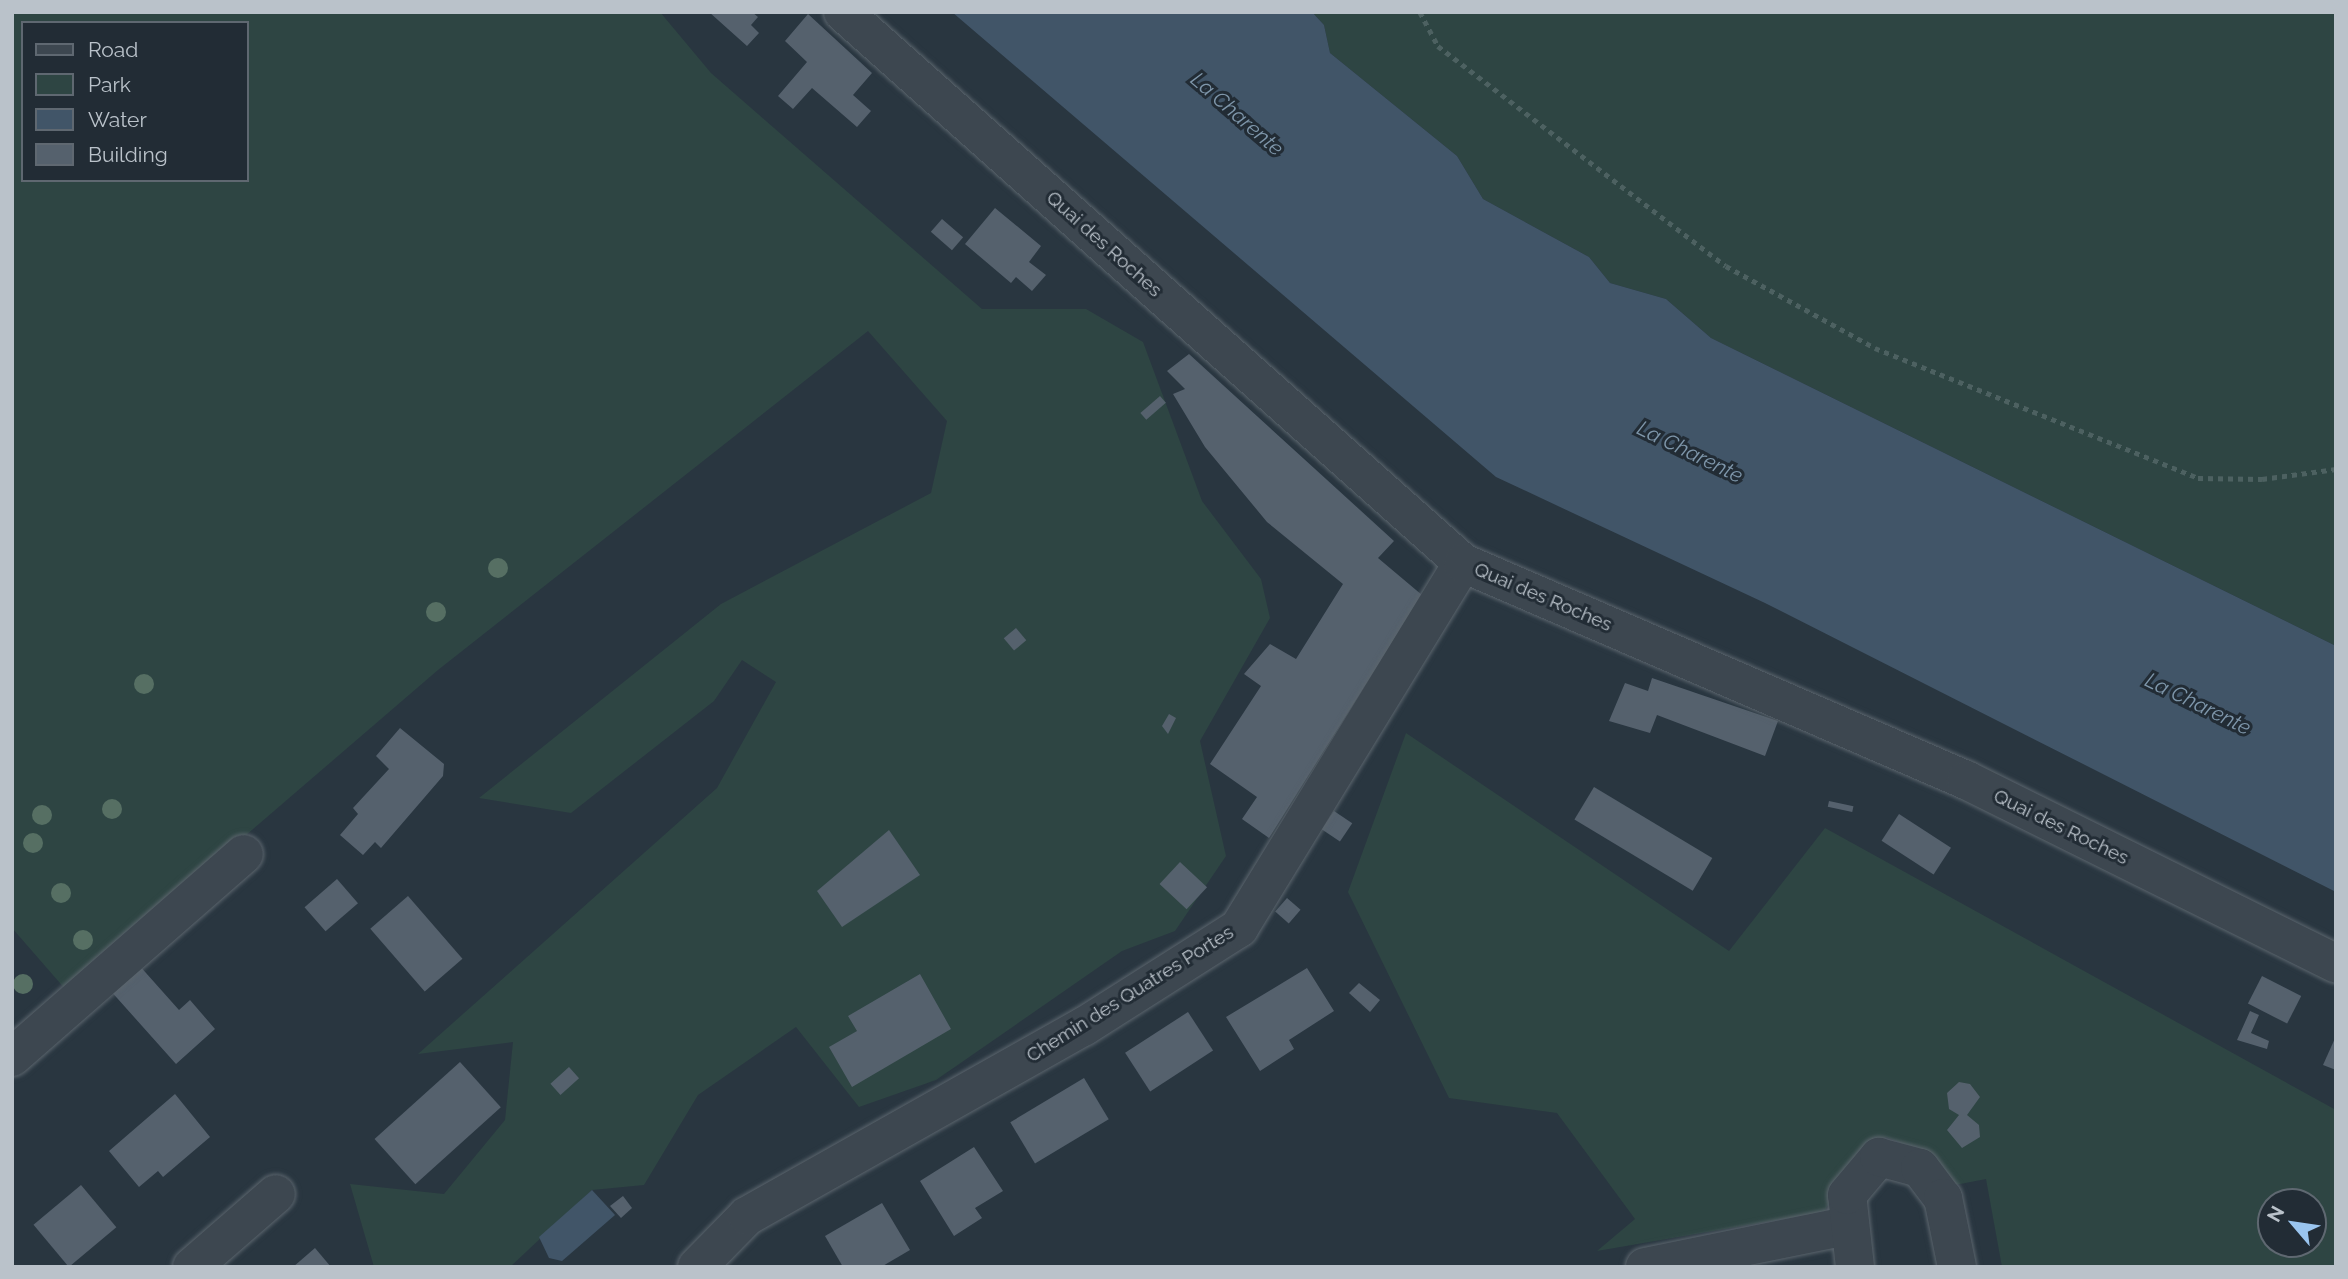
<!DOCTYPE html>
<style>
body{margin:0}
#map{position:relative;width:2348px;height:1279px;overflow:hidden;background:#293640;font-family:Raleway,sans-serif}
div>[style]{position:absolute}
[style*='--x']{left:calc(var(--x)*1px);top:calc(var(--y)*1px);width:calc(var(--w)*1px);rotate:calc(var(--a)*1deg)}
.green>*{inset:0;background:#2e4543}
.water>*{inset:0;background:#415568}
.building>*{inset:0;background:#55616d;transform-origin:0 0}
.path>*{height:4.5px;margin-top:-2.25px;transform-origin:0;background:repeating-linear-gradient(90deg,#4d6161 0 5px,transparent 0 10px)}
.roads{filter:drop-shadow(0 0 2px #5b656d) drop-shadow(0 0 2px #5b656d)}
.minor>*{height:38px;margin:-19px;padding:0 19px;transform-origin:19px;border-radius:19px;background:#3d4750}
.tertiary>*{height:38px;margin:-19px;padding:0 19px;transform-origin:19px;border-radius:19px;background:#3d4750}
.trees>*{width:20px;height:20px;margin:-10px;border-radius:50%;background:#566f63}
span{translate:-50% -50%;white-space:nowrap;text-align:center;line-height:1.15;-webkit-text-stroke:6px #222c35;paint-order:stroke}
.street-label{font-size:19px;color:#bac2ca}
.water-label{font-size:21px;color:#7e96aa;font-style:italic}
.frame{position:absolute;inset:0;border:14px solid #bac2ca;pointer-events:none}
.legend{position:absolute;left:21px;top:21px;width:228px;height:161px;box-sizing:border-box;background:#222c35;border:2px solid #5f6871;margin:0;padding:9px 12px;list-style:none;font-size:21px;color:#bac2ca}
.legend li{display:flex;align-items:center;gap:14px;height:35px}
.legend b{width:35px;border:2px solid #5f6871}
.north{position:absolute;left:2257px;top:1188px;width:70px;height:70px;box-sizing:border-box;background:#222c35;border:2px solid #5f6871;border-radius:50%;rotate:299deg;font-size:19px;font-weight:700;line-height:28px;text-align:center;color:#bac2ca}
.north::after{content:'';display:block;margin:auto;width:24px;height:32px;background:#9ac5ef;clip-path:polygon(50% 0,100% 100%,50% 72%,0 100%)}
</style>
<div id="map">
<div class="green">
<i style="clip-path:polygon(evenodd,12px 12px,660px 12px,711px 73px,982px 309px,1086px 309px,1143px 342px,1202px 501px,1261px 579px,1270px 618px,1200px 741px,1226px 856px,1175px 931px,1122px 951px,936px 1080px,859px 1107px,796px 1027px,698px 1095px,644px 1185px,592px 1190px,510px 1267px,374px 1267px,350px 1184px,444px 1194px,505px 1120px,513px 1042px,418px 1054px,717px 788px,776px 682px,742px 660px,714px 701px,571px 813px,479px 798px,721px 604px,931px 493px,947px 421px,868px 331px,438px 670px,66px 990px,12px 928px,12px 12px,23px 23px,247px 23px,247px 180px,23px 180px,23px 23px)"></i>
<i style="clip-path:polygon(1312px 12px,2336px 12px,2336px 646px,1711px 338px,1666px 299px,1610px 283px,1589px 257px,1483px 199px,1457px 156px,1330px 53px,1324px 25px)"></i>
<i style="clip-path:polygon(evenodd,1406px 733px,1729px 951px,1825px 828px,2336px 1110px,2336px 1267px,2002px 1267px,1986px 1179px,1955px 1185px,1924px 1152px,1886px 1137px,1854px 1158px,1824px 1212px,1597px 1251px,1635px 1219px,1557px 1113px,1449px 1098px,1348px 892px,1406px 733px,2271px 1202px,2313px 1202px,2313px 1244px,2271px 1244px,2271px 1202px)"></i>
</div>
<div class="water">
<i style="clip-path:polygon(952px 12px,1312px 12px,1324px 25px,1330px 53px,1457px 156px,1483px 199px,1589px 257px,1610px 283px,1666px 299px,1711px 338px,2336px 646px,2336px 892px,1765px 603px,1496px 477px)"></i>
<i style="clip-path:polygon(592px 1190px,615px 1215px,562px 1261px,549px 1258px,539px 1237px)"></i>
</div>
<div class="building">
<i style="clip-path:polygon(709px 12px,752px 12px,758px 17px,751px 25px,759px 33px,747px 46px)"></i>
<i style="clip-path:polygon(808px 14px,872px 73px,853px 95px,871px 111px,857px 127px,812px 88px,793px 109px,778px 96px,807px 62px,785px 41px)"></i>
<i style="clip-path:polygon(995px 208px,1041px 246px,1029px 262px,1046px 275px,1032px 291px,1016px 277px,1011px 283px,965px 244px)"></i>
<i style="left:942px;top:219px;width:28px;height:17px;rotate:41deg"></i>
<i style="clip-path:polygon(1189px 354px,1394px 541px,1378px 558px,1422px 595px,1269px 838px,1242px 819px,1257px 797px,1210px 764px,1261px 686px,1244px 674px,1270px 644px,1296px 659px,1343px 584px,1267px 522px,1205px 447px,1173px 394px,1185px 389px,1167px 371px)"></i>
<i style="left:1160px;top:396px;width:9px;height:26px;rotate:49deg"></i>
<i style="left:1016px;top:628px;width:16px;height:16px;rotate:50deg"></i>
<i style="clip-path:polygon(1652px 678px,1778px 721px,1765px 756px,1657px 715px,1650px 733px,1609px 721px,1625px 683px,1648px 691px)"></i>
<i style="clip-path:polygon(1169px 714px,1176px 718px,1168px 734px,1162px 726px)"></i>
<i style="clip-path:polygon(400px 728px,444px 764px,443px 776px,381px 848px,375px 842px,363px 855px,340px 835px,358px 814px,353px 808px,389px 769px,376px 756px)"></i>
<i style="left:1594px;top:787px;width:138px;height:38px;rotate:31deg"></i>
<i style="left:1829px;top:801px;width:25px;height:6px;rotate:12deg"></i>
<i style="left:1334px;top:811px;width:22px;height:22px;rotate:34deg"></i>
<i style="left:1899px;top:814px;width:62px;height:32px;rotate:33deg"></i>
<i style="clip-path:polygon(889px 830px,920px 875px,842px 927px,817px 891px)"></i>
<i style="left:1180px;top:862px;width:37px;height:30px;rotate:43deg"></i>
<i style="left:337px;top:879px;width:32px;height:43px;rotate:49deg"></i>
<i style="left:408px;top:896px;width:83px;height:50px;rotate:49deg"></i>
<i style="left:1287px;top:898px;width:18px;height:18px;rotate:41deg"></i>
<i style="clip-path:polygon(138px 964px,179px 1010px,190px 1000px,215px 1029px,176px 1064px,109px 989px)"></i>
<i style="clip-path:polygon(1307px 968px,1334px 1011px,1289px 1040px,1294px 1049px,1260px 1071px,1226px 1017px)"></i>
<i style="clip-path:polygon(920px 974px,951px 1029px,852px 1087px,829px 1047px,857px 1031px,848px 1016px)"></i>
<i style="left:2262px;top:976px;width:44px;height:31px;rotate:27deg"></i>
<i style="clip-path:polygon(1359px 983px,1380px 1000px,1370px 1012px,1349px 993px)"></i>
<i style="clip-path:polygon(2250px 1011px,2259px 1015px,2251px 1033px,2269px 1041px,2267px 1049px,2237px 1040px)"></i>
<i style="left:1188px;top:1012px;width:46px;height:75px;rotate:57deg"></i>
<i style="clip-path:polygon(2336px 1036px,2336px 1070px,2323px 1065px)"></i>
<i style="left:460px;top:1062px;width:61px;height:115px;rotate:48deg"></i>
<i style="left:569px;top:1067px;width:15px;height:25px;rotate:48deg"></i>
<i style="left:1084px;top:1078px;width:48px;height:86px;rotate:59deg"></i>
<i style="clip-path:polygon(1959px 1082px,1970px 1084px,1980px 1097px,1967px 1115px,1979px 1125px,1980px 1137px,1962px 1148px,1947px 1130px,1959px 1115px,1949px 1109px,1947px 1093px)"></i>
<i style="clip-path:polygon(175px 1094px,210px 1137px,163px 1177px,158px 1171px,139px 1187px,109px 1151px)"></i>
<i style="clip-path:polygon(974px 1147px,1003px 1191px,975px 1208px,982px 1218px,954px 1236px,920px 1181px)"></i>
<i style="left:81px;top:1185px;width:55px;height:62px;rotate:50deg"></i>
<i style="clip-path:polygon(623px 1196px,632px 1208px,621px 1218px,610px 1206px)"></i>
<i style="clip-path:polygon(882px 1203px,910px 1250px,881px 1267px,843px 1267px,825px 1236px)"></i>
<i style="clip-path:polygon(315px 1248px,331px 1267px,293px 1267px)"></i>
</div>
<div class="path">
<i style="--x:1420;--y:12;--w:38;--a:62"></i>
<i style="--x:1438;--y:46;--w:362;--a:37.4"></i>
<i style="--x:1726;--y:266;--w:170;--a:28.8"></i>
<i style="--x:1875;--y:348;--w:348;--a:21.9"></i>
<i style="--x:2198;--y:478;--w:64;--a:0.9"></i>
<i style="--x:2262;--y:479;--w:75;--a:-7.7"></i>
</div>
<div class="roads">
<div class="minor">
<i style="--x:12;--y:1057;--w:308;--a:-41.2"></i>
<i style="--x:192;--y:1267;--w:111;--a:-41"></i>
<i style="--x:697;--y:1267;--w:71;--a:-45.6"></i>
<i style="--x:747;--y:1216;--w:386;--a:-29.4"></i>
<i style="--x:1083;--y:1027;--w:185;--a:-32.4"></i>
<i style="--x:1239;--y:928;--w:428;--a:-58.5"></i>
<i style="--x:1645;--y:1267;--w:205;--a:-11.5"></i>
<i style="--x:1855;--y:1267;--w:72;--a:-96.3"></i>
<i style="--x:1847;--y:1195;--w:50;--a:-49.9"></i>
<i style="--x:1879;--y:1157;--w:42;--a:15"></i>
<i style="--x:1920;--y:1168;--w:38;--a:53"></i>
<i style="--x:1943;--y:1198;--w:70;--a:78.5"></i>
</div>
<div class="tertiary">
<i style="--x:843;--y:12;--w:829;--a:41.63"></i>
<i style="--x:1463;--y:563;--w:548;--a:23.34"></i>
<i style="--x:1966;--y:780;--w:413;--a:26.4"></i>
</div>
</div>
<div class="trees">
<i style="left:498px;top:568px"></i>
<i style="left:436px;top:612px"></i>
<i style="left:144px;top:684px"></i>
<i style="left:112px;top:809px"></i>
<i style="left:42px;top:815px"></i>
<i style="left:33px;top:843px"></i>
<i style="left:61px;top:893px"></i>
<i style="left:83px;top:940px"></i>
<i style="left:23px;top:984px"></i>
</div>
<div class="street-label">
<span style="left:1104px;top:244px;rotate:42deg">Quai des Roches</span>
<span style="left:1543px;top:597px;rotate:23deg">Quai des Roches</span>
<span style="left:2061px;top:827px;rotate:26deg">Quai des Roches</span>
<span style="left:1130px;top:994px;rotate:-32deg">Chemin des Quatres Portes</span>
</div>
<div class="water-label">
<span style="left:1237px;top:114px;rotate:41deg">La Charente</span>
<span style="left:1690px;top:452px;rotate:26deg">La Charente</span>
<span style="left:2198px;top:704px;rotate:26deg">La Charente</span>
</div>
<div class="frame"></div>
<ul class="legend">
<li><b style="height:9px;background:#3d4750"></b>Road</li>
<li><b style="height:19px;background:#2e4543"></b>Park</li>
<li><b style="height:19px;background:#415568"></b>Water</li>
<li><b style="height:19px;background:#55616d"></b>Building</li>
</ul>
<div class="north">N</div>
</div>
